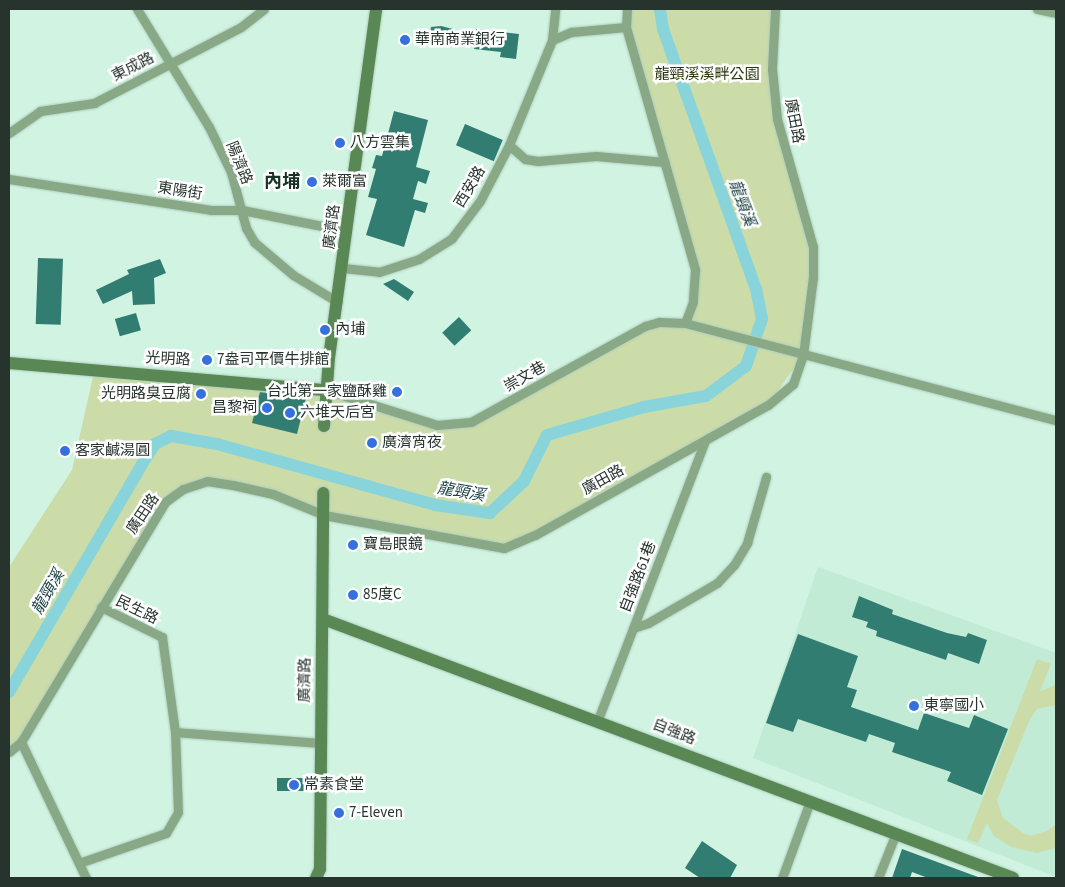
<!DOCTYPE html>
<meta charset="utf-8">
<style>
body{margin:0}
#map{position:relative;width:1065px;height:887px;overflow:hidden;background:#d1f3e2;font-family:"Source Sans 3","Noto Sans TC",sans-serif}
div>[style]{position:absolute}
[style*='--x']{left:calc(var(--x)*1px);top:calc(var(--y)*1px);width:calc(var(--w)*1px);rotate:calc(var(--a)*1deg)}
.built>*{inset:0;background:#c1ebd5}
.green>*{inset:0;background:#cbdca9}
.canal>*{height:12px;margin:-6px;padding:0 6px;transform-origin:6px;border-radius:6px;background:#88d4da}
.building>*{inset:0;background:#327d72;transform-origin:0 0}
.roads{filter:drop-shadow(0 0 1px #afcdbe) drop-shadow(0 0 1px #afcdbe)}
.street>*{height:9px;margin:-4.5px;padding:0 4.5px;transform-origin:4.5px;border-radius:4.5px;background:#89a986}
.secondary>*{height:12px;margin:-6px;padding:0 6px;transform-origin:6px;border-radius:6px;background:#598855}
.dots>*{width:14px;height:14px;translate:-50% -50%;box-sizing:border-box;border:2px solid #fff;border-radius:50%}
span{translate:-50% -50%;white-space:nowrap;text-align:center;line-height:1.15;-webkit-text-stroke:5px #fff;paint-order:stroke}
.poi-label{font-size:15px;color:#27342e}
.left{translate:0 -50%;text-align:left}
.right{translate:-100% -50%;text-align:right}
.street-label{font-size:15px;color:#27342e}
.park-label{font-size:15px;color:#2a350c}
.water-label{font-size:16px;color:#1b4043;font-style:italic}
.quarter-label{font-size:18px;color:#163326;font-weight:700}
.frame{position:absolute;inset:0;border:10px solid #27342e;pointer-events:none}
</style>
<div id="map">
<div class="built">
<i style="clip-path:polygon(818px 567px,1056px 653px,1056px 877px,753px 758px)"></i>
</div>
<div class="green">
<i style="clip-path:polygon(627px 9px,775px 9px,777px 119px,813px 247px,803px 355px,768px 405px,504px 548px,324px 515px,273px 494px,207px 481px,165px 502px,21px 742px,9px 752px,9px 567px,72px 470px,94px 372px,324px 386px,437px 425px,471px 422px,645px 326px,685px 323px,695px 270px,626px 27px)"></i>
<i style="clip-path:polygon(1037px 659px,1051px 664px,1040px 691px,1056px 685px,1056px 705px,1037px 709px,1030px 719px,997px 800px,1003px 818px,1023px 833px,1031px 836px,1047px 831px,1056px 824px,1056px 848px,1037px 853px,1011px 847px,994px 836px,987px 823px,978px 843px,967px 839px)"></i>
</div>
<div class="canal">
<i style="--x:9;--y:692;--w:264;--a:-59.7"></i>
<i style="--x:142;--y:464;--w:24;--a:-57"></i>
<i style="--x:155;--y:444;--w:18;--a:-27"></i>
<i style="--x:171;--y:436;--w:47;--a:9.9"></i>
<i style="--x:217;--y:444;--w:226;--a:15.6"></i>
<i style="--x:435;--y:505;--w:56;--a:8.3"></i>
<i style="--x:490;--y:513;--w:47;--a:-43.3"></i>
<i style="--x:524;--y:481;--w:51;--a:-63.4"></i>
<i style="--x:547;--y:435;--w:101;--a:-16.1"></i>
<i style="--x:644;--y:407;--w:63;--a:-10.1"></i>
<i style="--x:706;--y:396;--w:50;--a:-36.9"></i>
<i style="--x:746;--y:366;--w:50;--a:-71.2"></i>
<i style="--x:762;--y:319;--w:31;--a:-101"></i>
<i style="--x:756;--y:289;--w:210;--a:-109.7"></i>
<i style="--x:685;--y:91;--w:66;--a:-109.5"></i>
<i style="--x:663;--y:29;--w:20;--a:-99"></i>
</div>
<div class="building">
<i style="clip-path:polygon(441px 26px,453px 29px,450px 43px,429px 39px,431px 27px)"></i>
<i style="clip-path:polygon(476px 29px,519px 34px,516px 59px,500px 57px,501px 52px,474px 49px)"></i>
<i style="clip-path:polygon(394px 111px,428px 120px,416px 167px,430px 171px,426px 184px,418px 181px,413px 199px,428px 203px,425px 213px,415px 210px,404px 247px,366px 235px,377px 199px,368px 197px,376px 169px,372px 168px,376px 155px,382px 156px)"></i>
<i style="left:465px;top:124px;width:41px;height:23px;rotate:23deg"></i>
<i style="left:38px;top:258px;width:25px;height:66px;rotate:2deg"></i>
<i style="clip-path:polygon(160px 259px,166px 273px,154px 278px,155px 304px,133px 305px,132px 291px,103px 304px,96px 290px,129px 274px,127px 270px)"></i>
<i style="clip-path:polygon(394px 279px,414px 292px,408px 301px,383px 284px)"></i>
<i style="left:136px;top:313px;width:18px;height:22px;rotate:74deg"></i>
<i style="left:459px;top:317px;width:18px;height:23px;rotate:47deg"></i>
<i style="clip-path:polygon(260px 392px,306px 398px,297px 434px,252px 423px)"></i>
<i style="clip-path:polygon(859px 596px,893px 610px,892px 614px,947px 633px,966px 637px,968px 633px,987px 640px,979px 664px,948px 653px,946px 660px,876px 636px,877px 631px,866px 627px,868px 622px,852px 617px)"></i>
<i style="clip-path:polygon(798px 634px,858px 656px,847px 687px,857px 690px,851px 707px,918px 730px,924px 713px,969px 728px,974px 715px,1008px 729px,982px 795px,947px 781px,951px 772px,892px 752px,895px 743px,869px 734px,866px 742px,798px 719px,793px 732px,766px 723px)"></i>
<i style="left:310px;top:778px;width:13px;height:33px;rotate:90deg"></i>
<i style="clip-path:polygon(702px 841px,737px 865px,730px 878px,700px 878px,685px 868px)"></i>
<i style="clip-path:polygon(902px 849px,978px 877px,978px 878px,928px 878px,912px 872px,910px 878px,892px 878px)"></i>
</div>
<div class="roads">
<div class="street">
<i style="--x:137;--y:9;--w:138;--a:58.6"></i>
<i style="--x:209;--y:127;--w:50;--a:63.9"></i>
<i style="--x:231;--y:172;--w:58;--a:75"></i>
<i style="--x:246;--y:228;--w:16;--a:60"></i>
<i style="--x:254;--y:242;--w:51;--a:40.2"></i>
<i style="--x:293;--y:275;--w:52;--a:31"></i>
<i style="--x:627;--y:9;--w:18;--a:93"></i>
<i style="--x:626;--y:27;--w:253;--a:74.1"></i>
<i style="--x:695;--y:270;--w:32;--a:94"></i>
<i style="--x:693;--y:302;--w:22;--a:111"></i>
<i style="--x:1037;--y:9;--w:19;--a:12"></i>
<i style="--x:552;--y:40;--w:21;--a:-23"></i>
<i style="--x:571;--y:32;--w:55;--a:-5.2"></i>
<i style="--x:9;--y:133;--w:38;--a:-35"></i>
<i style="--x:40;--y:111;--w:55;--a:-8.4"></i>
<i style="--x:94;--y:103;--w:165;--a:-27.3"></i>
<i style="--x:241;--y:27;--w:29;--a:-38"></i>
<i style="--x:509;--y:145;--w:21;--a:41"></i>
<i style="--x:525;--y:159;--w:13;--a:9"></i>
<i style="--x:538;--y:161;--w:58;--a:-4.9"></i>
<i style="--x:596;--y:156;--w:69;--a:5"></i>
<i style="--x:9;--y:179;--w:204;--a:8.7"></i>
<i style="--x:211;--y:210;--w:31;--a:0"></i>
<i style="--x:242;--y:210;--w:107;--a:11.3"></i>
<i style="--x:343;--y:268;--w:36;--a:6"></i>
<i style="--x:379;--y:272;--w:42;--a:-18"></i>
<i style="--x:419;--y:259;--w:39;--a:-32"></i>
<i style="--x:452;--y:238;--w:46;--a:-52.9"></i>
<i style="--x:480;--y:201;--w:63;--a:-62.6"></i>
<i style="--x:509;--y:145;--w:113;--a:-67.7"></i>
<i style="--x:552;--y:40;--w:31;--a:-84"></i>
<i style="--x:326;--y:390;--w:116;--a:17.5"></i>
<i style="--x:437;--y:425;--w:34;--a:-5"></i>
<i style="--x:471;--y:422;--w:199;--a:-28.9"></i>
<i style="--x:645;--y:326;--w:15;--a:-16"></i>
<i style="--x:659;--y:322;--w:26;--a:2"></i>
<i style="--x:685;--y:323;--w:383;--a:14.7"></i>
<i style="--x:633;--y:628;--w:16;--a:-18"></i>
<i style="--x:648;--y:623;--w:80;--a:-30.1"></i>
<i style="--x:717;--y:583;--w:25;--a:-47"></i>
<i style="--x:734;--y:565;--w:26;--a:-59"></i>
<i style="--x:747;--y:543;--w:69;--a:-73.9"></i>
<i style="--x:597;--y:722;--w:301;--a:-69"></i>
<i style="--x:175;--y:732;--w:145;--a:4.3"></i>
<i style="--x:21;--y:742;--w:151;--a:64.5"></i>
<i style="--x:9;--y:752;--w:16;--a:-40"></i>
<i style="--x:21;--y:742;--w:280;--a:-59"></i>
<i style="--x:165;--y:502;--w:22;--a:-36"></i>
<i style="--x:183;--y:489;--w:25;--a:-18"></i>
<i style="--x:207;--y:481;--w:26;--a:9"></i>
<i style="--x:233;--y:485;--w:41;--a:12.7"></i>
<i style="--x:273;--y:494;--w:55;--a:22.4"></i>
<i style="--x:324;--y:515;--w:183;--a:10.4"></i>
<i style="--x:504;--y:548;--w:34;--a:-23"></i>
<i style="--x:535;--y:535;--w:267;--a:-29.2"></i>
<i style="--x:768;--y:405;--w:33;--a:-40"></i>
<i style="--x:793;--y:384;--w:31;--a:-71"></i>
<i style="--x:803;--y:355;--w:79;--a:-82.7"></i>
<i style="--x:813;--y:277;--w:30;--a:-90"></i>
<i style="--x:813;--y:247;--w:133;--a:-105.7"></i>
<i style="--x:777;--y:119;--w:50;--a:-95.7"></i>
<i style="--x:772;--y:69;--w:60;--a:-87.1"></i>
<i style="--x:79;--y:863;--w:92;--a:-19"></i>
<i style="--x:166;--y:833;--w:24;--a:-60"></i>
<i style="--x:178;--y:812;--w:80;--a:-92.1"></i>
<i style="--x:175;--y:732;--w:96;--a:-97.8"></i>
<i style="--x:162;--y:637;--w:68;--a:-153.8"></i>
<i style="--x:782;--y:878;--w:82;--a:-70"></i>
<i style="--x:878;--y:878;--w:48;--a:-68.2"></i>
</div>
<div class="secondary">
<i style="--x:9;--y:363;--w:318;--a:4.9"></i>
<i style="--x:324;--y:426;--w:68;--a:-85.8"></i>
<i style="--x:329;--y:358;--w:352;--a:-82.3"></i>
<i style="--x:323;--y:619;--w:737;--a:20.57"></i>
<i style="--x:316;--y:878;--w:10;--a:-66"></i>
<i style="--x:320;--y:869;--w:376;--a:-89.5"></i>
</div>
</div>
<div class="dots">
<i style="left:405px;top:40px;background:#3670df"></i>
<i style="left:340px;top:143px;background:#3670df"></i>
<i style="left:312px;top:182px;background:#3670df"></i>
<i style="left:325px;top:330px;background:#3670df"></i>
<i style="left:207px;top:360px;background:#3670df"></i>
<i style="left:397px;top:392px;background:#3670df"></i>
<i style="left:201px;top:394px;background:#3670df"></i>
<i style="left:267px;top:408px;background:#3670df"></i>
<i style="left:290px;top:413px;background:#3670df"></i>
<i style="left:372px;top:443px;background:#3670df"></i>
<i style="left:65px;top:451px;background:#3670df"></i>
<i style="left:353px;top:545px;background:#3670df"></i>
<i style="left:353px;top:595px;background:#3670df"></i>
<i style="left:914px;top:706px;background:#3670df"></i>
<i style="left:294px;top:785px;background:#3670df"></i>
<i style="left:339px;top:813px;background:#3670df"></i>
</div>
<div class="poi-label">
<span class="left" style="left:415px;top:40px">華南商業銀行</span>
<span class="left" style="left:350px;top:143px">八方雲集</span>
<span class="left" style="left:322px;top:182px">萊爾富</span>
<span class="left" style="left:335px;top:330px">內埔</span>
<span class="left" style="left:217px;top:360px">7盎司平價牛排館</span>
<span class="right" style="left:387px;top:392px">台北第一家鹽酥雞</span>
<span class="right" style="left:191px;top:394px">光明路臭豆腐</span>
<span class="right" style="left:257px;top:408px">昌黎祠</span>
<span class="left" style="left:300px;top:413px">六堆天后宮</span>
<span class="left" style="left:382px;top:443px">廣濟宵夜</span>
<span class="left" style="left:75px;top:451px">客家鹹湯圓</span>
<span class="left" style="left:363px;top:545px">寶島眼鏡</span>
<span class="left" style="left:363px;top:595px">85度C</span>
<span class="left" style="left:924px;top:706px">東寧國小</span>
<span class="left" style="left:304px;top:785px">常素食堂</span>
<span class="left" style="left:349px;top:813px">7-Eleven</span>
</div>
<div class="street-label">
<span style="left:133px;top:67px;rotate:-27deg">東成路</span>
<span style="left:794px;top:121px;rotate:79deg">廣田路</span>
<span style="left:239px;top:163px;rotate:68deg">陽濟路</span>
<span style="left:470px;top:187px;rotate:-59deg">西安路</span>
<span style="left:180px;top:191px;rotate:9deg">東陽街</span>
<span style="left:332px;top:227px;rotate:-83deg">廣濟路</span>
<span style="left:168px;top:359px;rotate:3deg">光明路</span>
<span style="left:525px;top:377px;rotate:-30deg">崇文巷</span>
<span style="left:603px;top:480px;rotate:-29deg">廣田路</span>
<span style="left:143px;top:514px;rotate:-56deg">廣田路</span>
<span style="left:638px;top:577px;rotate:-69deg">自強路61巷</span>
<span style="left:137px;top:610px;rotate:26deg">民生路</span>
<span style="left:305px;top:680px;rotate:-89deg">廣濟路</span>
<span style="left:674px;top:732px;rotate:21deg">自強路</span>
</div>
<div class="park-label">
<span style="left:707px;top:75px">龍頸溪溪畔公園</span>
</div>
<div class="water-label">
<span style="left:742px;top:203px;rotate:70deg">龍頸溪</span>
<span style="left:461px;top:492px;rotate:10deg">龍頸溪</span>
<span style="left:48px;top:592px;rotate:-60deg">龍頸溪</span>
</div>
<div class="quarter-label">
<span style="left:282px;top:182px">內埔</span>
</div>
<div class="frame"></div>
</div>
